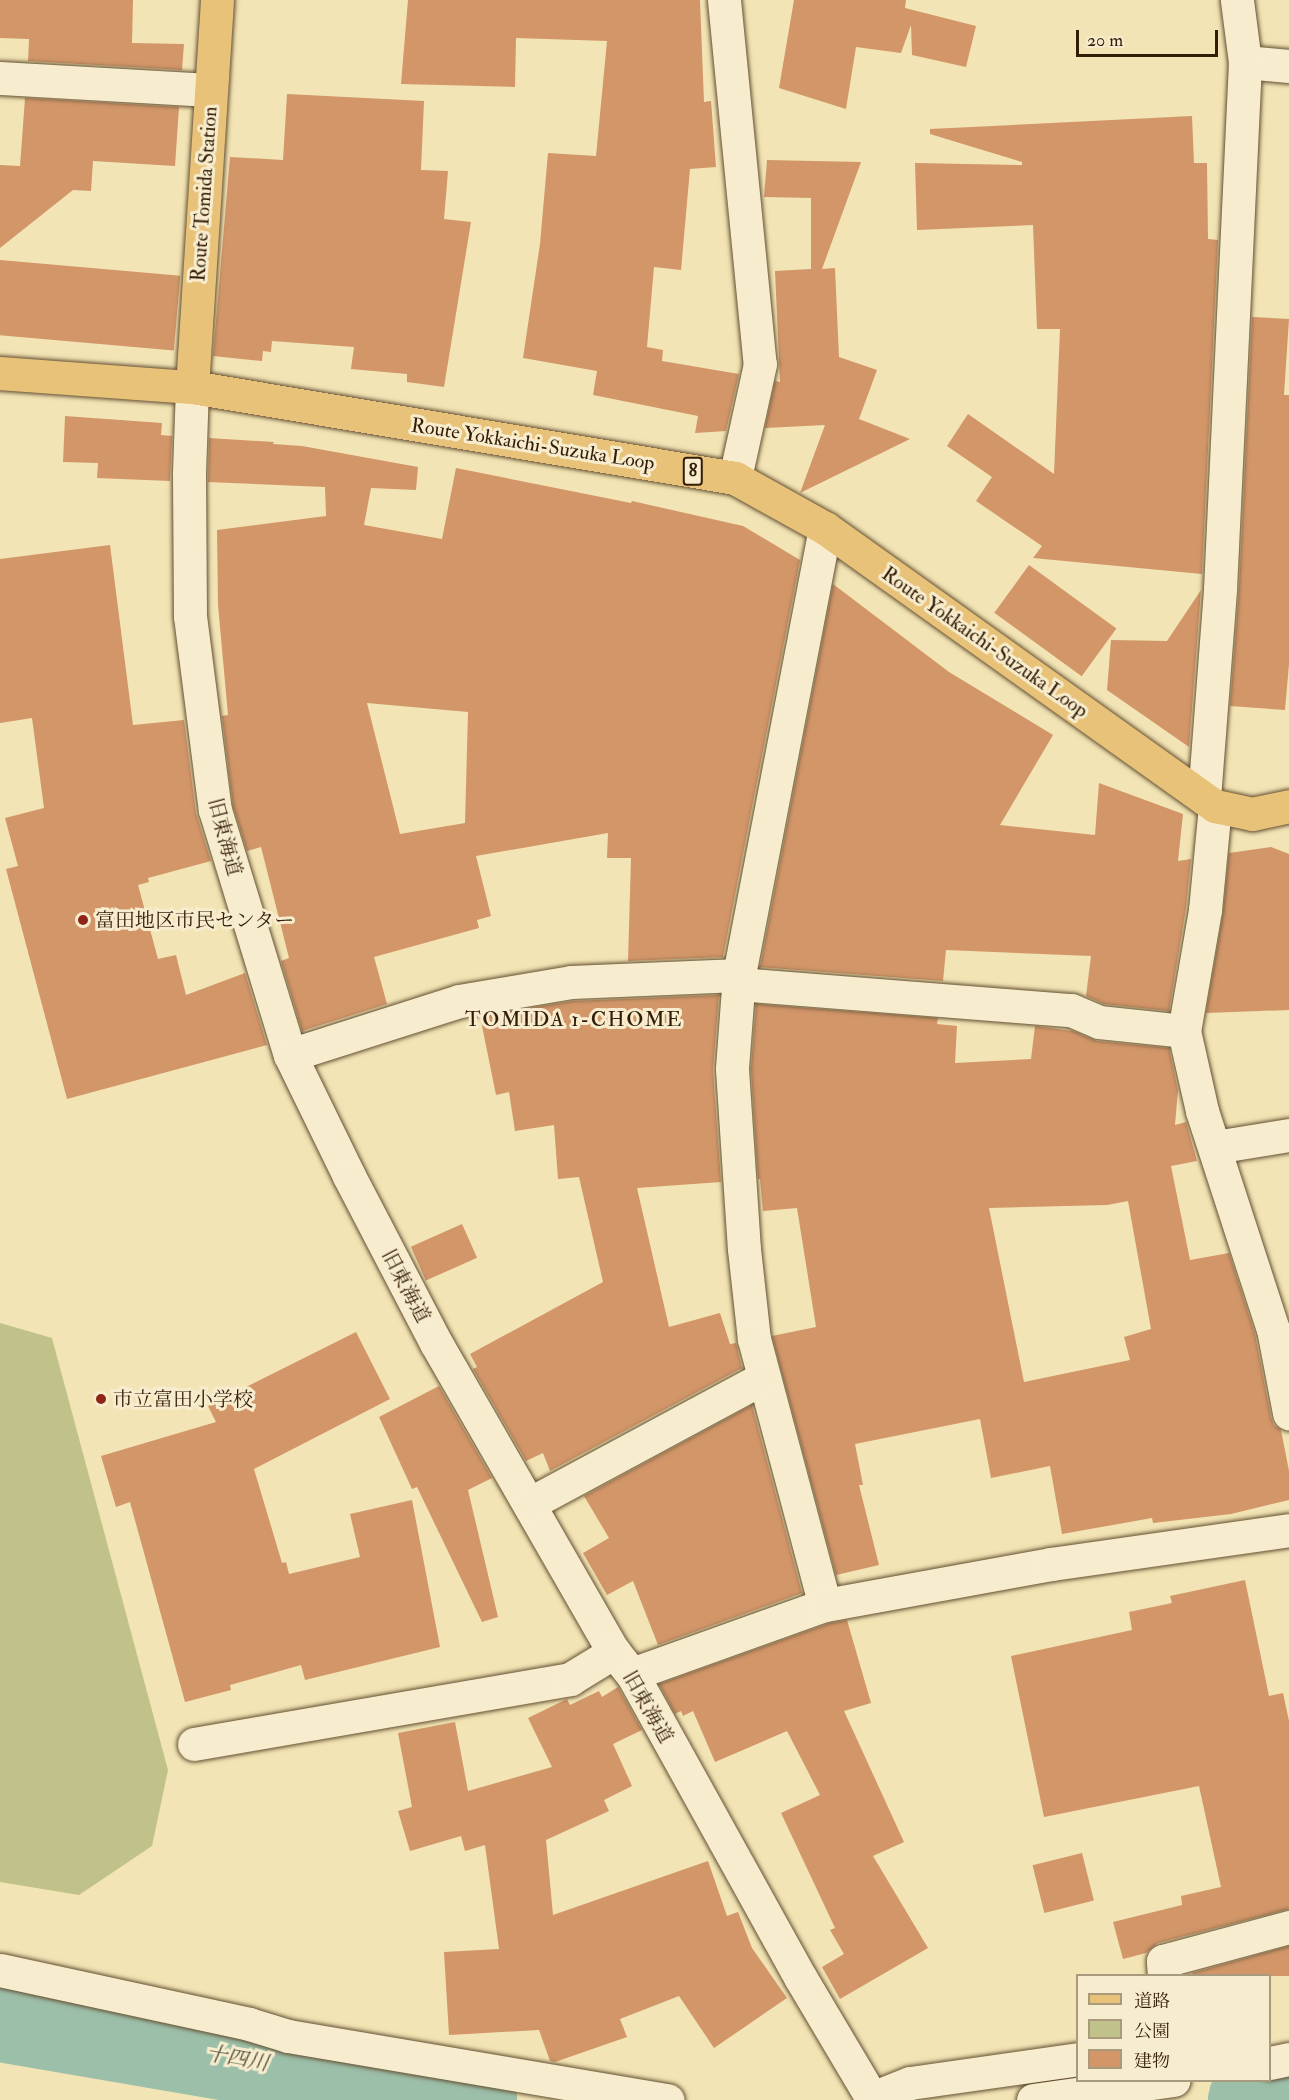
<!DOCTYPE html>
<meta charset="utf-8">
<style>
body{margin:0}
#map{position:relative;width:1289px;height:2100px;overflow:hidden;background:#f2e4b4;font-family:"IM FELL Double Pica","Noto Serif JP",serif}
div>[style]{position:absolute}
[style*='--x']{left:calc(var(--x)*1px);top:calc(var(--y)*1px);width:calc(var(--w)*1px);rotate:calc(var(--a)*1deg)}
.green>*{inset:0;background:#c1c289}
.river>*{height:86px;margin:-43px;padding:0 43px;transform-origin:43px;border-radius:43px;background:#9cbfa9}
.building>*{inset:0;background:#d29669;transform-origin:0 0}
.roads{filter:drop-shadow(0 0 2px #644f32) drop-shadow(0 0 2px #644f32)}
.minor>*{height:33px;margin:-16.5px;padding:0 16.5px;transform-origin:16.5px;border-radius:16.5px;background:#f7edce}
.major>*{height:33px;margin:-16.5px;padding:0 16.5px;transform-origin:16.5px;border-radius:16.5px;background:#e9c27a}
.dots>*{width:16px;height:16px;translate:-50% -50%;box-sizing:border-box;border:3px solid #f7edce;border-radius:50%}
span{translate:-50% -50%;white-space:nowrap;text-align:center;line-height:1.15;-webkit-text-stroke:6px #f7edce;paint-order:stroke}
.shield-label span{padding:2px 4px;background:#f7edce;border:2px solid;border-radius:4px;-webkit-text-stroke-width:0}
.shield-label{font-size:18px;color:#341d07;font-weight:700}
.street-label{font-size:20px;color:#341d07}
.poi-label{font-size:20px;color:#341d07}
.left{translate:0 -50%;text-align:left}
.neighbourhood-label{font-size:21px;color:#341d07;letter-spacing:1.5px}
.water-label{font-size:21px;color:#534e38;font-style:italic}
.legend{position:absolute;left:1076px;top:1974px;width:195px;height:108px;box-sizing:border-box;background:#f7edce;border:2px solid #a99a7e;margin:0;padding:8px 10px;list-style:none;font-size:18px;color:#341d07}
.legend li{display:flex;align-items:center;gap:12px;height:30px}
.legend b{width:30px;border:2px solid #a99a7e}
.scale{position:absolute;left:1076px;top:30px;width:142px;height:27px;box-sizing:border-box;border:3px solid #341d07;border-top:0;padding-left:8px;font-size:18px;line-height:21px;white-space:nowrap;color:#341d07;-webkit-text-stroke:4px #f7edce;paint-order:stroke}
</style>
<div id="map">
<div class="green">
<i style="clip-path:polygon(0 1323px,52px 1338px,168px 1770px,152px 1846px,79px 1895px,0 1882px)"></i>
</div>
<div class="river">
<i style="--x:0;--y:2019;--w:481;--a:9.7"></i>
<i style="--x:1251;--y:2100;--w:39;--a:-13"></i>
</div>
<div class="building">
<i style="clip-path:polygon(0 0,133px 0,132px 43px,184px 44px,182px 70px,28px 61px,29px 39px,0 38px)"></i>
<i style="clip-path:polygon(408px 0,700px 0,704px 102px,711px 101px,716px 167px,690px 169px,681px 270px,654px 267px,647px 347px,663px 350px,662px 361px,739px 374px,726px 431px,695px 433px,698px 416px,593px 395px,597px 371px,523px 358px,540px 244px,548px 153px,596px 156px,607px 41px,516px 38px,515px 87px,401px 84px)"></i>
<i style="clip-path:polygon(794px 0,906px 0,905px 8px,976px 26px,966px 67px,912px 55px,911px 25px,901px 53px,856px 47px,846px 109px,779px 88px)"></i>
<i style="clip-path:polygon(287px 94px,424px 101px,421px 170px,448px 171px,444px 219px,471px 222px,444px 387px,407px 382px,407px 374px,351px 369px,354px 347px,272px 341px,271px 352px,263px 351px,262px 361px,213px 356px,230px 157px,283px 160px)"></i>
<i style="clip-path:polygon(25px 98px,179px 107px,175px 166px,93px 161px,91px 191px,73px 190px,0 248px,0 165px,20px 166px)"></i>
<i style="clip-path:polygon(1192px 116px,1194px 163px,1207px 163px,1208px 239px,1218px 240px,1202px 574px,1033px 558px,1042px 546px,976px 501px,992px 477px,947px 446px,968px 414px,1054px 474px,1060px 329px,1037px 329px,1033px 225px,917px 230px,915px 163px,1022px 165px,1022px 162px,930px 134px,930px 129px)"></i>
<i style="clip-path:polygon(767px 160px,861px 162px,822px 269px,835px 268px,839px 357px,877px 370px,859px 419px,910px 439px,800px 493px,825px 425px,765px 428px,775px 381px,780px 382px,775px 271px,811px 269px,811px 198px,764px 197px)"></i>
<i style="left:0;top:260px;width:181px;height:75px;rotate:5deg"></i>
<i style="clip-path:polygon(1252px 317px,1289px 319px,1284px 395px,1289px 395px,1289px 664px,1285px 710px,1230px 706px,1239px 590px)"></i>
<i style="clip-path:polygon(65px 416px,162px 423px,161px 435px,172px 436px,170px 481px,97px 478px,98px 463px,63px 462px)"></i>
<i style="clip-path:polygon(evenodd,209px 438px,274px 442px,273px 444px,302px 446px,418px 467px,416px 490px,371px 488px,364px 525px,442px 539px,456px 468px,631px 503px,632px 501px,743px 526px,800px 560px,723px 957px,628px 961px,631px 858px,607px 858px,608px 833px,476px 856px,491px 916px,477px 920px,479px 928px,374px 957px,387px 1004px,302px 1031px,281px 961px,289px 958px,261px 847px,247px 851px,233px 806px,222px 716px,228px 715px,218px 605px,217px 530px,326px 516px,325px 487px,208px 482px,209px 438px,367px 703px,468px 712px,465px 823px,400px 834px,367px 703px)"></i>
<i style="clip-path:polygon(110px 545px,133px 725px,184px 720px,196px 813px,211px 861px,148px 878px,149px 882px,138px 885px,158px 959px,176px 955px,186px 995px,245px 973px,267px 1045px,67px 1099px,6px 869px,18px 866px,5px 818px,44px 808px,32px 718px,0 723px,0 559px)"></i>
<i style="left:1029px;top:565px;width:108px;height:59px;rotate:36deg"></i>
<i style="clip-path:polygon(833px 584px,949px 672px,1053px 735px,1000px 825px,1095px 835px,1099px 783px,1183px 814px,1178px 861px,1191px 859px,1186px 908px,1169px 1011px,1104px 1004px,1086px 996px,1091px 956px,946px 950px,943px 981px,760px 967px)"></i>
<i style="clip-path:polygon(1201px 590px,1189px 747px,1107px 690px,1111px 640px,1167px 641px)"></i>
<i style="clip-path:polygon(1271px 847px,1289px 854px,1289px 1010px,1206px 1013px,1223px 913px,1229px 853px)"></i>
<i style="clip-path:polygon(719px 995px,713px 1070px,721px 1182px,637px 1188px,669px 1327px,720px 1313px,730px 1344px,736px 1343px,742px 1368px,550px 1471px,543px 1453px,526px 1461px,473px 1369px,477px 1367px,470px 1354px,603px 1282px,579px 1177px,558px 1179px,554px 1125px,515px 1131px,509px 1092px,496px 1095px,480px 1016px,573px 1001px)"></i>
<i style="clip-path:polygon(evenodd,756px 1004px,938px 1018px,937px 1024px,957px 1026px,955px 1063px,1031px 1059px,1035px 1026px,1073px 1031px,1097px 1041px,1169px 1048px,1178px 1090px,1175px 1125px,1186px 1122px,1197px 1161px,1171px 1166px,1190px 1260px,1229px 1253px,1255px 1334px,1271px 1417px,1274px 1425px,1281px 1430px,1289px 1471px,1289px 1500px,1231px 1514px,1153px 1523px,1152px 1518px,1062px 1534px,1050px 1466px,991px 1478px,980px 1419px,855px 1444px,863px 1485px,859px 1485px,879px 1565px,836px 1575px,772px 1336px,816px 1327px,797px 1208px,763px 1211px,760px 1179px,758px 1179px,751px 1069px,756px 1004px,1128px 1201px,1151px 1329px,1124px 1337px,1130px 1360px,1024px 1382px,989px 1208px,1107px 1205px,1128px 1201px)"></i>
<i style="left:462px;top:1224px;width:37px;height:56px;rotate:66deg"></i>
<i style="clip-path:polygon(356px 1332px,390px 1399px,254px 1469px,282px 1563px,286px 1562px,289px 1574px,360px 1557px,350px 1514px,412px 1500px,440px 1647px,305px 1680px,301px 1665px,230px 1685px,231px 1690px,185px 1702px,130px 1502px,116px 1507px,101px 1456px,216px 1422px,208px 1406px)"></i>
<i style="clip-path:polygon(439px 1386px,492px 1478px,468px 1490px,498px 1617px,482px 1622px,417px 1487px,412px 1489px,379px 1417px)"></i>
<i style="clip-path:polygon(752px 1405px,802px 1593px,658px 1645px,633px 1581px,607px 1595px,583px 1553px,609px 1538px,584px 1496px)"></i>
<i style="clip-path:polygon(1245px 1580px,1269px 1696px,1283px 1693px,1289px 1721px,1289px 1909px,1158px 1943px,1146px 1953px,1123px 1959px,1113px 1922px,1182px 1905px,1181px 1896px,1221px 1887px,1199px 1786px,1044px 1817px,1011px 1656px,1132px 1630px,1129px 1612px,1172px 1603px,1170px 1596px)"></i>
<i style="clip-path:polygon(847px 1620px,871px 1703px,844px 1711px,904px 1842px,873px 1856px,928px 1948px,840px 1999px,822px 1967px,844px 1954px,830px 1930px,835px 1928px,781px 1813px,820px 1795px,787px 1731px,715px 1762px,693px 1711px,683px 1716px,681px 1711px,675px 1714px,659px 1684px,830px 1623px)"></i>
<i style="clip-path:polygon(618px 1687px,642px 1730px,613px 1744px,632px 1786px,604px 1800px,609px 1811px,546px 1840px,553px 1915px,708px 1861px,727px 1916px,738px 1912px,752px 1948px,787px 1998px,714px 2048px,679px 1996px,620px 2019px,627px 2037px,555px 2062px,550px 2061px,539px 2030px,449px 2035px,444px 1952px,499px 1949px,485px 1845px,465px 1851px,461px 1836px,410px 1851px,398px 1811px,412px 1807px,398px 1733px,455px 1722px,468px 1791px,552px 1767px,528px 1718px,567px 1699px,570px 1705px,599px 1691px,602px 1697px)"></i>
<i style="left:1082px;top:1853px;width:49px;height:51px;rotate:76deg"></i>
<i style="clip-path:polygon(1289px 1946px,1289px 1976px,1193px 1976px,1192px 1973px)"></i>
</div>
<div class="roads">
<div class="minor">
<i style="--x:724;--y:0;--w:366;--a:84.4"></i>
<i style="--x:760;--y:364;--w:117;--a:102.4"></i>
<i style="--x:1245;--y:62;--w:44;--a:5.2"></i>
<i style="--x:0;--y:78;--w:211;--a:3.3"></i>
<i style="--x:192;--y:387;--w:88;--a:92"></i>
<i style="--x:189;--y:475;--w:141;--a:89.6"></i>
<i style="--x:190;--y:616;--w:196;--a:82.7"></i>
<i style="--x:215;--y:810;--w:256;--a:73"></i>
<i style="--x:290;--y:1055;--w:135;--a:64"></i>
<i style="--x:349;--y:1176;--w:188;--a:62.5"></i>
<i style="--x:436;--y:1343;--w:357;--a:60.1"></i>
<i style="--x:614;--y:1652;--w:28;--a:51"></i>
<i style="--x:632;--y:1674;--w:346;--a:61"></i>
<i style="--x:800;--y:1977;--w:143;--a:59.3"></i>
<i style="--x:825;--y:528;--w:455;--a:100.9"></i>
<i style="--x:739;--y:975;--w:94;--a:94.3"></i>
<i style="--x:732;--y:1069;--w:180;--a:86.2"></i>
<i style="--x:744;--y:1249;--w:91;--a:83.7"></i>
<i style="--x:754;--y:1339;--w:275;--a:75.1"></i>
<i style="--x:1204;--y:798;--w:210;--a:-85.6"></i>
<i style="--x:1220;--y:589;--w:528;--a:-87.28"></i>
<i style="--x:1245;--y:62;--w:63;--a:-97.4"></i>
<i style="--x:1215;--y:806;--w:104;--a:95.5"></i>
<i style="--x:1205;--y:910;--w:123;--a:99.8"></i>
<i style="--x:1184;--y:1031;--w:82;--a:77.3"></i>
<i style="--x:1202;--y:1111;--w:229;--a:72"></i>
<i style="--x:1273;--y:1329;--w:86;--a:79.2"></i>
<i style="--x:738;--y:984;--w:334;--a:4.5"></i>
<i style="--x:1071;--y:1010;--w:30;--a:23"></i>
<i style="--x:1099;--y:1022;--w:85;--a:6"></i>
<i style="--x:290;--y:1055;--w:177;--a:-17.7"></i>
<i style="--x:459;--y:1001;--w:114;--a:-9.6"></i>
<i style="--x:571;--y:982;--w:168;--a:-2.4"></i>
<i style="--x:1215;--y:1147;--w:75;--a:-9.2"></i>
<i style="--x:529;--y:1504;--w:266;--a:-28.3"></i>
<i style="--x:632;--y:1674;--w:205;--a:-19.7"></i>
<i style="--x:825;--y:1605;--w:230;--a:-10.3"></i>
<i style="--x:1051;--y:1564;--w:240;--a:-8.1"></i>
<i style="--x:194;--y:1744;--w:382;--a:-9.8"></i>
<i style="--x:570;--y:1679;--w:52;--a:-31.5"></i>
<i style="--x:0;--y:1970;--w:255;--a:12.2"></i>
<i style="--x:249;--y:2024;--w:41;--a:17.1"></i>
<i style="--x:288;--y:2036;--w:385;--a:9.6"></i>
<i style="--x:1164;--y:1976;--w:15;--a:-94"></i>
<i style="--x:1163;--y:1961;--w:131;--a:-15.1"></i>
<i style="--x:1270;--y:2063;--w:19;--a:-12"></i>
<i style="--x:872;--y:2098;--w:41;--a:-21.5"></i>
<i style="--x:910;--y:2083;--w:170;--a:-8.1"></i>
<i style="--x:1033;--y:2100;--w:142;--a:-8.1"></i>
</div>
<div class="major">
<i style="--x:0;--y:373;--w:193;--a:4.2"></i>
<i style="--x:192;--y:387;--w:551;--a:9.51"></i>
<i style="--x:735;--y:478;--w:103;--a:29.1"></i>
<i style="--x:825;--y:528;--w:479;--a:35.5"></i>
<i style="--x:1215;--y:806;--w:38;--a:12"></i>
<i style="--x:1252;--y:814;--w:38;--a:-12"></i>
<i style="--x:192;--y:387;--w:388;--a:-86.3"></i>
</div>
</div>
<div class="dots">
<i style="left:83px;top:920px;background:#8f2418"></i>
<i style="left:101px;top:1399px;background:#8f2418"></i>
</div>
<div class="shield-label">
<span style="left:693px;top:471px">8</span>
</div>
<div class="street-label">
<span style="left:204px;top:194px;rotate:-86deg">Route Tomida Station</span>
<span style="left:533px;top:444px;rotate:9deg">Route Yokkaichi-Suzuka Loop</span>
<span style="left:985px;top:642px;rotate:35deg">Route Yokkaichi-Suzuka Loop</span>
<span style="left:225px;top:837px;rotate:75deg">旧東海道</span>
<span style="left:406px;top:1286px;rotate:62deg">旧東海道</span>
<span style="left:648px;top:1707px;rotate:60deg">旧東海道</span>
</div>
<div class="poi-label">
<span class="left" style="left:95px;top:920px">富田地区市民センター</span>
<span class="left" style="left:113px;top:1399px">市立富田小学校</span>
</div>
<div class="neighbourhood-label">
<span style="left:574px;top:1020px">TOMIDA 1-CHOME</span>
</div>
<div class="water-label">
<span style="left:237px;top:2059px;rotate:10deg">十四川</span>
</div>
<ul class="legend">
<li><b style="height:8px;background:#e9c27a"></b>道路</li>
<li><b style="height:16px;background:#c1c289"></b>公園</li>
<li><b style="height:16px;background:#d29669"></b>建物</li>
</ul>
<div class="scale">20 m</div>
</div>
